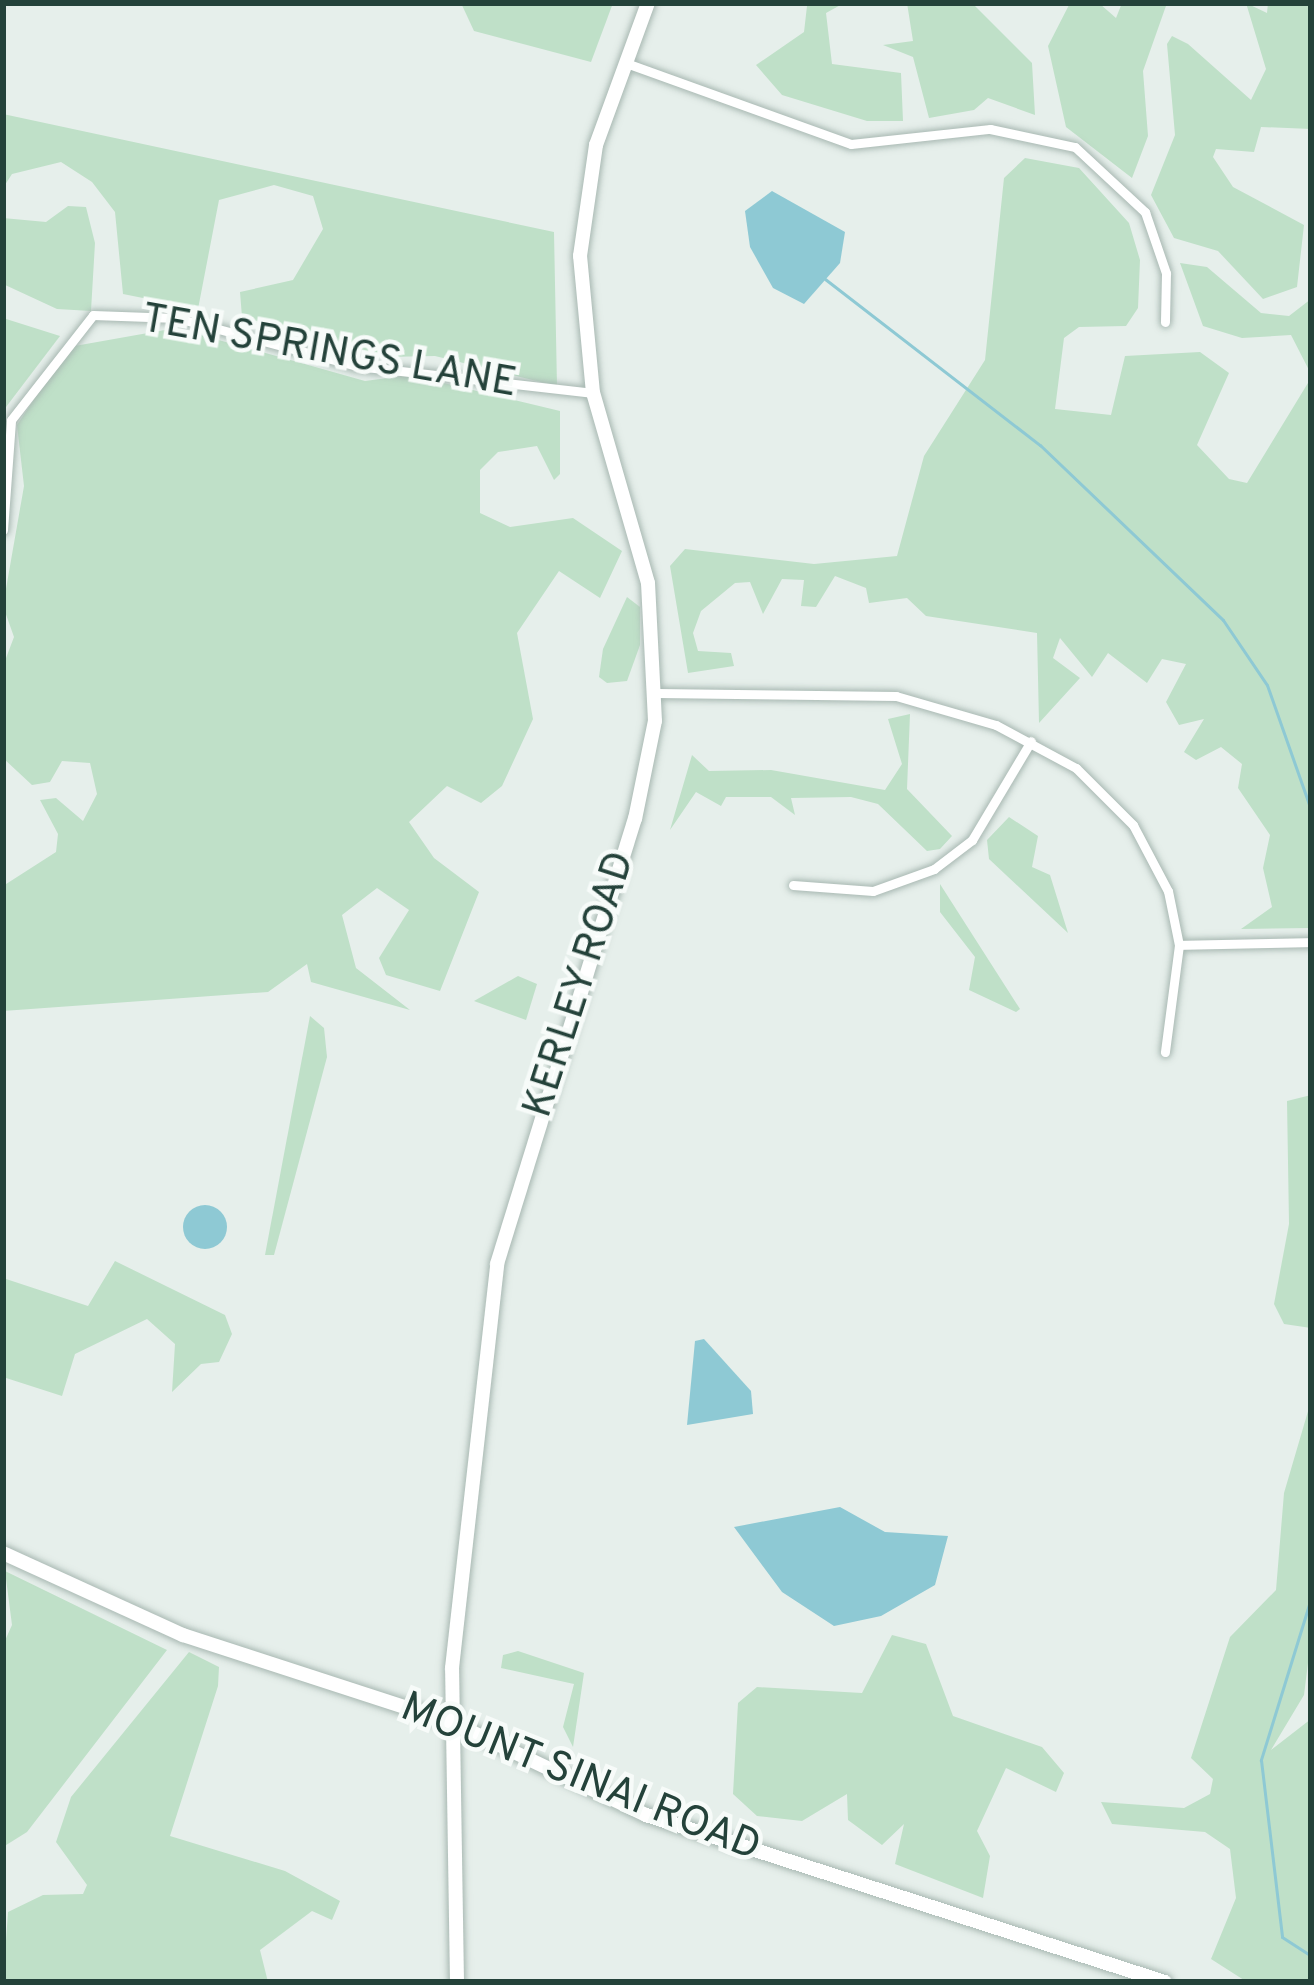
<!DOCTYPE html>
<style>
body{margin:0}
#map{position:relative;width:1314px;height:1985px;overflow:hidden;background:#e6efeb;font-family:Overpass,sans-serif}
div>[style]{position:absolute}
[style*='--x']{left:calc(var(--x)*1px);top:calc(var(--y)*1px);width:calc(var(--w)*1px);rotate:calc(var(--a)*1deg)}
.green>*{inset:0;background:#bfe0c8}
.water>*{inset:0;background:#8ec9d4}
.round{border-radius:50%}
.stream>*{height:3px;margin:-1.5px;padding:0 1.5px;transform-origin:1.5px;border-radius:1.5px;background:#8ec9d4}
.roads{filter:drop-shadow(0 0 3px #a8b8b2) drop-shadow(0 0 3px #a8b8b2)}
.street>*{height:9px;margin:-4.5px;padding:0 4.5px;transform-origin:4.5px;border-radius:4.5px;background:#fff}
.secondary>*{height:14px;margin:-7px;padding:0 7px;transform-origin:7px;border-radius:7px;background:#fff}
span{translate:-50% -50%;white-space:nowrap;text-align:center;line-height:1.15;-webkit-text-stroke:9px #f7fbf9;paint-order:stroke}
.street-label{font-size:42px;color:#24423a}
.frame{position:absolute;inset:0;border:6px solid #24423a;pointer-events:none}
</style>
<div id="map">
<div class="green">
<i style="clip-path:polygon(461px 3px,613px 3px,591px 62px,474px 31px)"></i>
<i style="clip-path:polygon(844px 3px,826px 13px,832px 64px,901px 73px,903px 121px,867px 121px,782px 95px,756px 65px,804px 32px,807px 6px)"></i>
<i style="clip-path:polygon(907px 3px,972px 3px,1032px 63px,1035px 115px,988px 98px,974px 110px,929px 118px,913px 57px,883px 45px,913px 41px)"></i>
<i style="clip-path:polygon(1070px 3px,1100px 4px,1116px 18px,1122px 3px,1167px 3px,1143px 71px,1148px 136px,1132px 178px,1066px 127px,1048px 46px)"></i>
<i style="clip-path:polygon(1246px 3px,1267px 13px,1268px 3px,1311px 3px,1311px 129px,1261px 127px,1254px 152px,1216px 149px,1213px 157px,1233px 187px,1304px 225px,1297px 287px,1263px 299px,1218px 251px,1174px 238px,1151px 195px,1175px 135px,1167px 44px,1172px 36px,1188px 44px,1251px 100px,1266px 69px)"></i>
<i style="clip-path:polygon(3px 114px,554px 232px,557px 386px,435px 356px,386px 357px,242px 317px,240px 292px,293px 280px,323px 229px,313px 196px,274px 185px,219px 200px,198px 309px,123px 294px,115px 212px,92px 182px,61px 162px,12px 174px,3px 188px)"></i>
<i style="clip-path:polygon(1025px 158px,1079px 168px,1129px 223px,1140px 260px,1138px 308px,1126px 326px,1079px 327px,1064px 338px,1055px 409px,1111px 415px,1125px 356px,1200px 352px,1229px 373px,1197px 445px,1229px 479px,1247px 483px,1311px 378px,1311px 928px,1241px 929px,1272px 907px,1263px 868px,1270px 835px,1238px 788px,1242px 764px,1221px 747px,1196px 760px,1184px 752px,1204px 719px,1179px 725px,1166px 702px,1186px 664px,1162px 659px,1147px 683px,1108px 653px,1092px 677px,1060px 638px,1053px 658px,1080px 678px,1039px 723px,1037px 633px,926px 616px,907px 598px,869px 603px,866px 588px,835px 576px,816px 607px,801px 606px,804px 580px,782px 579px,763px 614px,750px 582px,735px 583px,701px 611px,693px 633px,698px 651px,731px 653px,734px 666px,688px 673px,670px 566px,685px 549px,814px 564px,897px 556px,924px 456px,985px 360px,1004px 178px)"></i>
<i style="clip-path:polygon(68px 206px,86px 207px,95px 243px,91px 311px,57px 309px,3px 284px,3px 218px,46px 222px)"></i>
<i style="clip-path:polygon(1180px 263px,1207px 267px,1261px 313px,1289px 316px,1311px 299px,1311px 374px,1291px 335px,1242px 338px,1203px 326px)"></i>
<i style="clip-path:polygon(3px 318px,60px 336px,3px 411px)"></i>
<i style="clip-path:polygon(176px 328px,365px 381px,411px 375px,560px 411px,560px 474px,554px 480px,537px 446px,498px 452px,480px 470px,480px 513px,510px 527px,573px 518px,622px 551px,600px 598px,559px 571px,517px 633px,533px 719px,502px 786px,481px 803px,447px 786px,409px 822px,434px 858px,479px 892px,440px 991px,386px 975px,379px 958px,409px 910px,377px 888px,342px 915px,356px 968px,410px 1010px,311px 982px,307px 964px,268px 992px,3px 1011px,3px 886px,56px 852px,58px 834px,40px 800px,56px 798px,83px 821px,97px 794px,90px 763px,62px 761px,50px 782px,32px 785px,3px 758px,3px 666px,14px 637px,3px 606px,24px 486px,17px 425px,69px 347px)"></i>
<i style="clip-path:polygon(627px 597px,640px 607px,640px 645px,627px 681px,607px 683px,599px 677px,603px 649px)"></i>
<i style="clip-path:polygon(910px 714px,907px 789px,952px 836px,940px 849px,927px 851px,878px 804px,851px 797px,791px 798px,795px 815px,771px 797px,726px 797px,721px 806px,696px 792px,670px 830px,692px 755px,709px 771px,771px 770px,885px 790px,902px 764px,888px 719px)"></i>
<i style="clip-path:polygon(1009px 817px,1038px 836px,1032px 867px,1050px 875px,1068px 933px,989px 859px,987px 840px)"></i>
<i style="clip-path:polygon(940px 884px,1020px 1009px,1016px 1012px,969px 990px,975px 957px,940px 912px)"></i>
<i style="clip-path:polygon(518px 976px,537px 984px,526px 1020px,474px 1001px)"></i>
<i style="clip-path:polygon(310px 1016px,324px 1028px,327px 1057px,274px 1255px,265px 1255px)"></i>
<i style="clip-path:polygon(1311px 1095px,1311px 1328px,1284px 1324px,1274px 1304px,1289px 1224px,1287px 1101px)"></i>
<i style="clip-path:polygon(115px 1261px,225px 1315px,232px 1334px,219px 1362px,201px 1364px,172px 1392px,175px 1344px,147px 1319px,75px 1354px,62px 1396px,3px 1377px,3px 1278px,88px 1306px)"></i>
<i style="clip-path:polygon(1311px 1401px,1311px 1639px,1304px 1695px,1271px 1750px,1311px 1719px,1311px 1982px,1247px 1982px,1211px 1959px,1236px 1898px,1230px 1849px,1205px 1832px,1112px 1824px,1101px 1802px,1184px 1808px,1210px 1794px,1213px 1779px,1191px 1758px,1230px 1637px,1276px 1590px,1284px 1493px)"></i>
<i style="clip-path:polygon(5px 1571px,167px 1650px,27px 1832px,3px 1847px,3px 1645px,12px 1625px)"></i>
<i style="clip-path:polygon(892px 1635px,926px 1644px,953px 1716px,1042px 1747px,1064px 1773px,1056px 1792px,1006px 1768px,977px 1831px,990px 1856px,983px 1898px,895px 1864px,904px 1824px,882px 1845px,848px 1820px,847px 1794px,802px 1821px,757px 1816px,733px 1794px,738px 1703px,757px 1687px,862px 1693px)"></i>
<i style="clip-path:polygon(518px 1651px,584px 1673px,573px 1747px,563px 1727px,574px 1684px,501px 1668px,503px 1655px)"></i>
<i style="clip-path:polygon(189px 1652px,219px 1667px,218px 1686px,170px 1836px,285px 1871px,340px 1901px,332px 1920px,312px 1911px,260px 1950px,268px 1982px,3px 1982px,8px 1912px,43px 1895px,83px 1894px,87px 1885px,56px 1842px,71px 1797px)"></i>
</div>
<div class="water">
<i style="clip-path:polygon(772px 191px,845px 232px,840px 263px,804px 304px,773px 288px,750px 247px,745px 211px)"></i>
<i class="round" style="left:183px;top:1205px;width:44px;height:44px"></i>
<i style="clip-path:polygon(704px 1339px,751px 1391px,753px 1414px,687px 1425px,695px 1341px)"></i>
<i style="clip-path:polygon(840px 1507px,885px 1532px,948px 1536px,935px 1585px,881px 1616px,834px 1626px,782px 1592px,734px 1527px)"></i>
</div>
<div class="stream">
<i style="--x:825;--y:279;--w:272;--a:37.7"></i>
<i style="--x:1040;--y:445;--w:253;--a:43.7"></i>
<i style="--x:1223;--y:620;--w:78;--a:55.9"></i>
<i style="--x:1267;--y:685;--w:133;--a:70.6"></i>
<i style="--x:1311;--y:1598;--w:170;--a:107.2"></i>
<i style="--x:1261;--y:1760;--w:178;--a:83.2"></i>
<i style="--x:1282;--y:1937;--w:35;--a:33"></i>
</div>
<div class="roads">
<div class="street">
<i style="--x:626;--y:63;--w:239;--a:19.8"></i>
<i style="--x:851;--y:144;--w:140;--a:-6.2"></i>
<i style="--x:990;--y:129;--w:87;--a:12"></i>
<i style="--x:1075;--y:147;--w:96;--a:42.9"></i>
<i style="--x:1145;--y:212;--w:65;--a:71"></i>
<i style="--x:1166;--y:273;--w:49;--a:91.2"></i>
<i style="--x:3;--y:530;--w:110;--a:-85.8"></i>
<i style="--x:11;--y:420;--w:133;--a:-52"></i>
<i style="--x:93;--y:315;--w:84;--a:2"></i>
<i style="--x:177;--y:318;--w:186;--a:14.9"></i>
<i style="--x:357;--y:366;--w:238;--a:6.5"></i>
<i style="--x:657;--y:693;--w:239;--a:0.7"></i>
<i style="--x:896;--y:696;--w:104;--a:16.2"></i>
<i style="--x:996;--y:725;--w:91;--a:28.3"></i>
<i style="--x:1076;--y:768;--w:81;--a:45"></i>
<i style="--x:1133;--y:825;--w:75;--a:62.1"></i>
<i style="--x:1168;--y:891;--w:55;--a:78.5"></i>
<i style="--x:1179;--y:945;--w:108;--a:97.5"></i>
<i style="--x:793;--y:885;--w:80;--a:4.3"></i>
<i style="--x:873;--y:891;--w:65;--a:-19.8"></i>
<i style="--x:934;--y:869;--w:48;--a:-37.3"></i>
<i style="--x:972;--y:840;--w:115;--a:-59.2"></i>
<i style="--x:1179;--y:945;--w:132;--a:-1.3"></i>
</div>
<div class="secondary">
<i style="--x:3;--y:1553;--w:198;--a:24.5"></i>
<i style="--x:183;--y:1635;--w:282;--a:18"></i>
<i style="--x:451;--y:1722;--w:216;--a:25.5"></i>
<i style="--x:646;--y:1815;--w:545;--a:17.84"></i>
<i style="--x:457;--y:1982;--w:314;--a:-90.9"></i>
<i style="--x:452;--y:1668;--w:406;--a:-83.6"></i>
<i style="--x:497;--y:1264;--w:466;--a:-72.8"></i>
<i style="--x:635;--y:819;--w:100;--a:-78.5"></i>
<i style="--x:655;--y:721;--w:138;--a:-92.9"></i>
<i style="--x:648;--y:583;--w:198;--a:-106.1"></i>
<i style="--x:593;--y:393;--w:138;--a:-95.4"></i>
<i style="--x:580;--y:256;--w:112;--a:-81.8"></i>
<i style="--x:596;--y:145;--w:151;--a:-69.9"></i>
</div>
</div>
<div class="street-label">
<span style="left:329px;top:353px;rotate:10deg">TEN SPRINGS LANE</span>
<span style="left:581px;top:985px;rotate:-72deg">KERLEY ROAD</span>
<span style="left:580px;top:1779px;rotate:22deg">MOUNT SINAI ROAD</span>
</div>
<div class="frame"></div>
</div>
